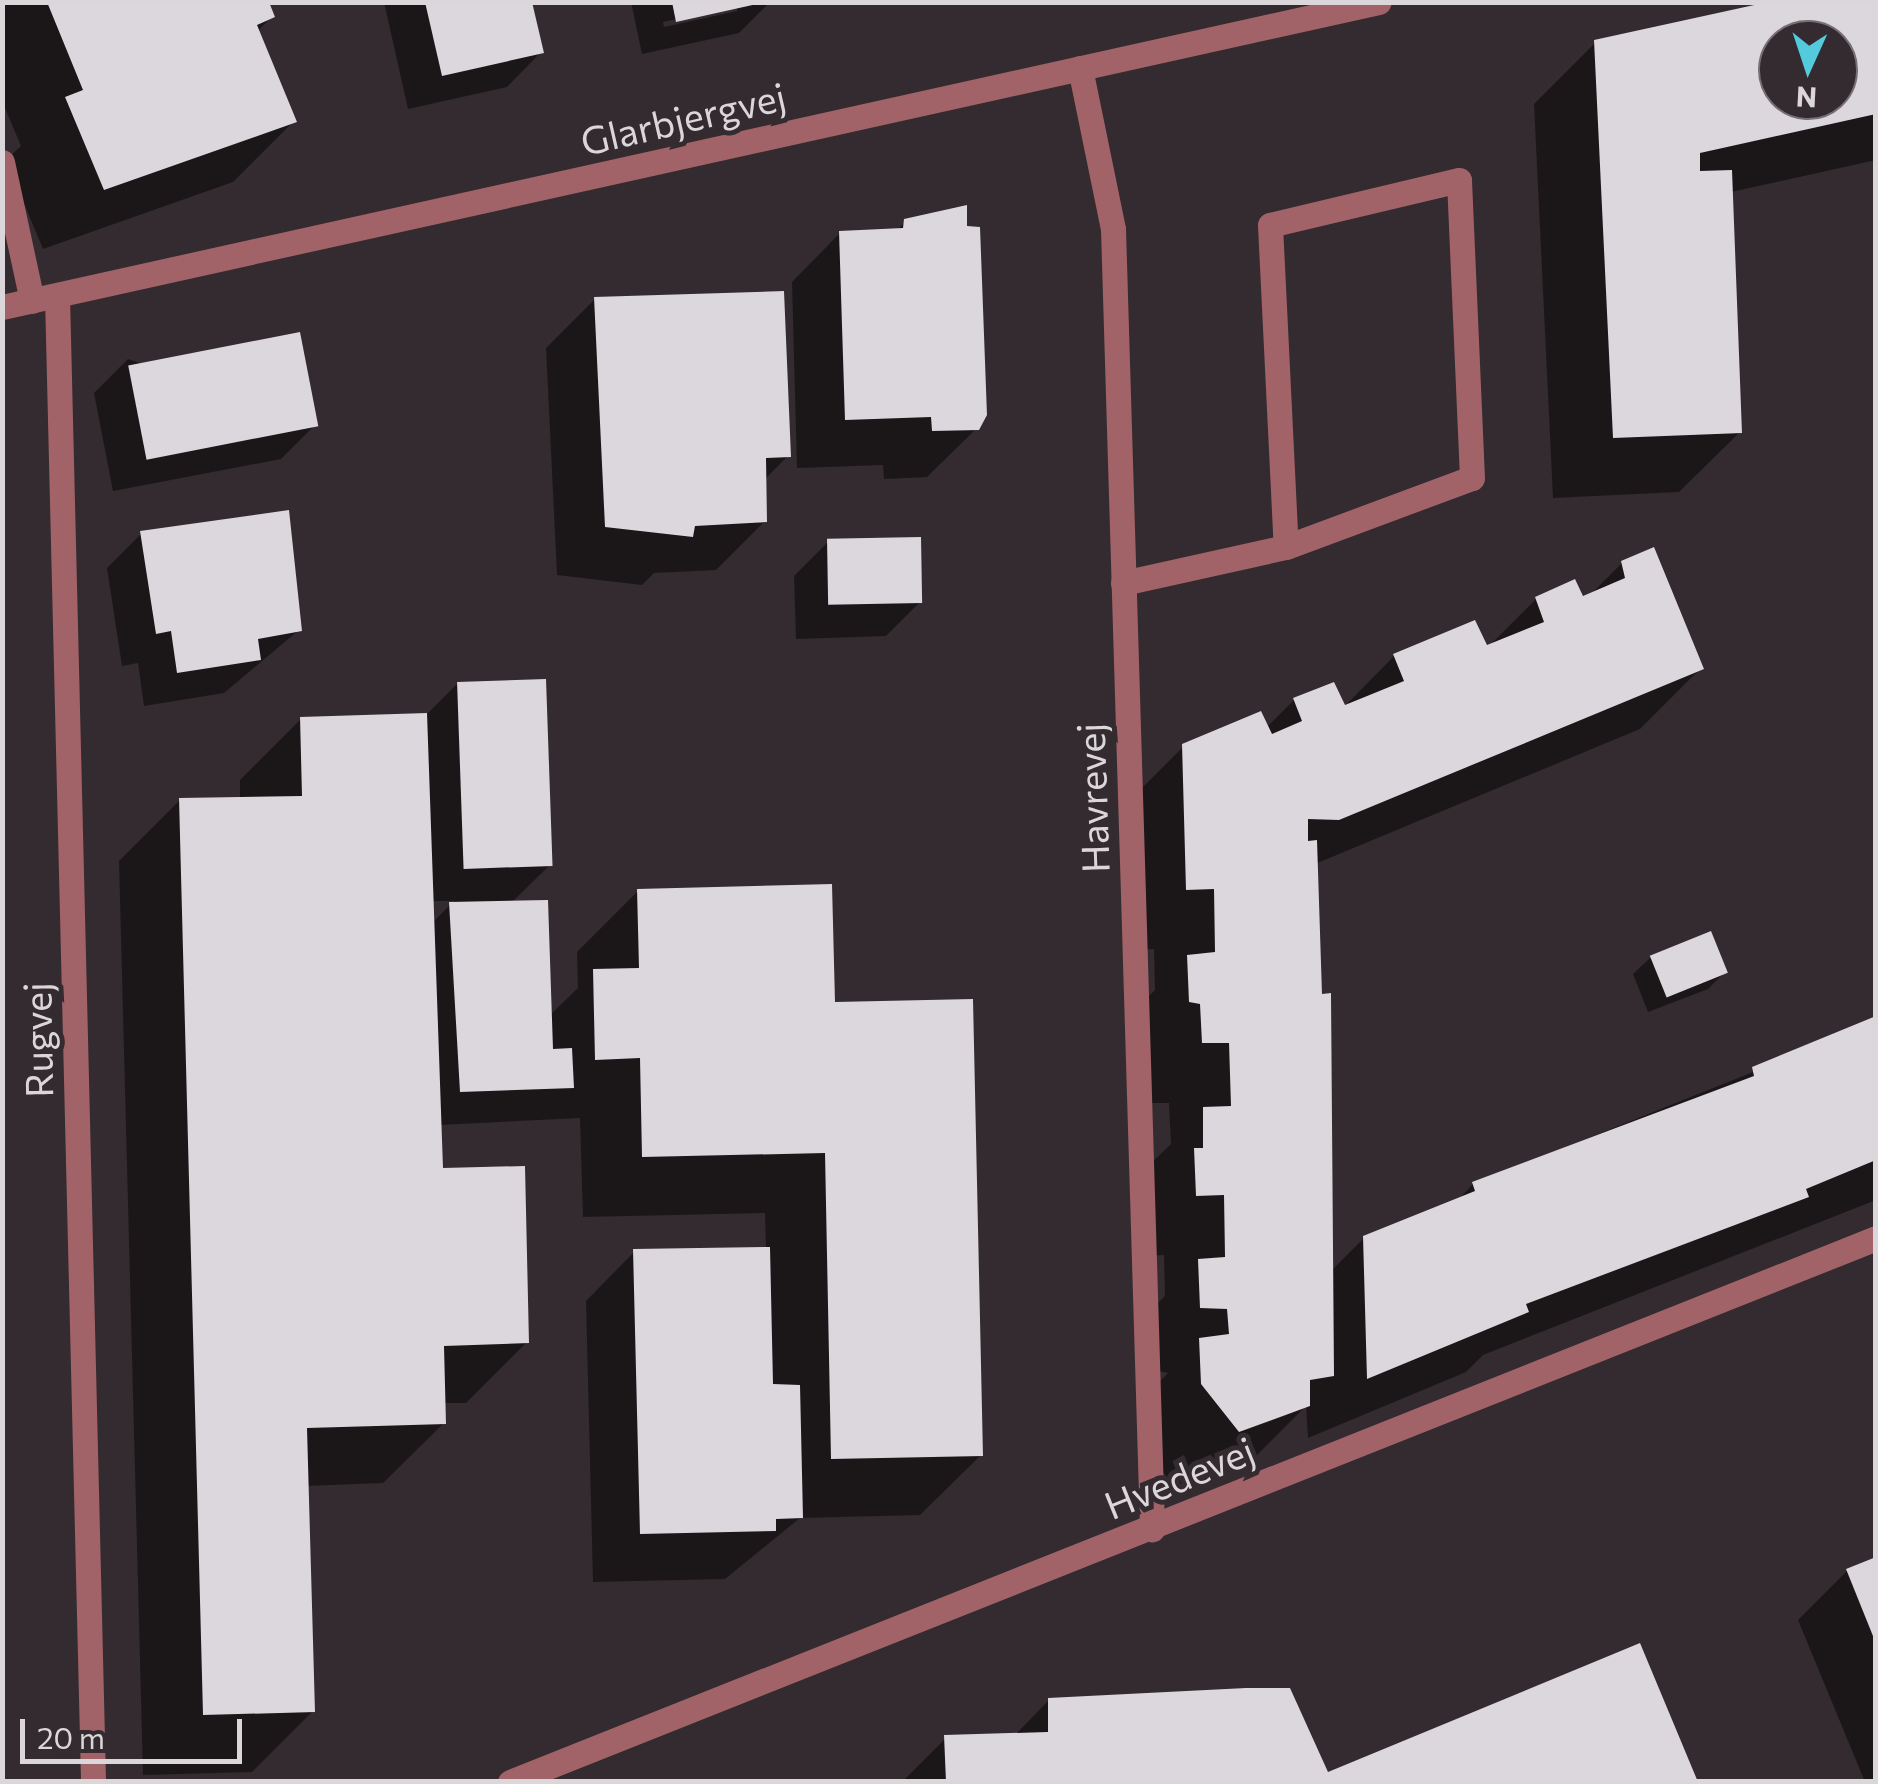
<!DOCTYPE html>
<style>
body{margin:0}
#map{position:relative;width:1878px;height:1784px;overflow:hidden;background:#332b2f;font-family:Commissioner,sans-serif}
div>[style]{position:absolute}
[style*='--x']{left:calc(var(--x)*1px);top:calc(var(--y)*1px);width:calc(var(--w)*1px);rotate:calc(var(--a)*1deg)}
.shadow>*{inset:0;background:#0007}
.building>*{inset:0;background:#dcd6dd;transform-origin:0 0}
.minor>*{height:25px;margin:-12.5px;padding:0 12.5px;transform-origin:12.5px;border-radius:12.5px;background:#a16368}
span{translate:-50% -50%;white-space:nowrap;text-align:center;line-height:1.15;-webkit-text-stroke:10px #332b2f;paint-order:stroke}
.street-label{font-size:38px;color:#dbd6d9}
.frame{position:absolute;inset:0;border:5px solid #dbd6d9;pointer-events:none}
.north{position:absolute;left:1758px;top:20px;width:100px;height:100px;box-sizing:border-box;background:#332b2f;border:2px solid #766f73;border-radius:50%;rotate:183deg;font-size:28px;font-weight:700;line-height:40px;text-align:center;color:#dbd6d9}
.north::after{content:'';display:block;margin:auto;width:35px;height:45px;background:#54cadd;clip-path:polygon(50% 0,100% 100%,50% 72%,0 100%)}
.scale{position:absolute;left:20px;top:1719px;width:222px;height:45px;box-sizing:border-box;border:5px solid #dbd6d9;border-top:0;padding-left:12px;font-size:30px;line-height:35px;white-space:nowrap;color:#dbd6d9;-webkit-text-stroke:8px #332b2f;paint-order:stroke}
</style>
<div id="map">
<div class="shadow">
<i style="clip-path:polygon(2px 2px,266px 2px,272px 16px,257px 32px,294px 121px,233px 182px,43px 249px,6px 160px,21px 146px,2px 101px)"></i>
<i style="clip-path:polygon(384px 2px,529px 2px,541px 52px,507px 87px,408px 109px)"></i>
<i style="clip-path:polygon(evenodd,631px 2px,770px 2px,739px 33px,642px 54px,631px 2px,737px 6px,737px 11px,664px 27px,663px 22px,737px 6px)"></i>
<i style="clip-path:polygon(evenodd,1876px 2px,1876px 160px,1731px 192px,1740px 432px,1679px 492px,1553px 498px,1534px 104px,1595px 43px,1876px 2px,1778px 40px,1838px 40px,1838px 100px,1778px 100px,1778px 40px)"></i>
<i style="clip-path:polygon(905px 222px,977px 428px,927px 477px,884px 479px,883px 465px,797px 468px,792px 282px,840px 233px,896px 231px)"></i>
<i style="clip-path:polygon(595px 299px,788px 456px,764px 480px,765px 521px,716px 570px,654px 573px,642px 585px,557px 575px,546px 348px)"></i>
<i style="clip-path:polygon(128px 359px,315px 425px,281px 459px,113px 491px,94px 393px)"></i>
<i style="clip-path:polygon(141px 534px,299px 630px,224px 693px,144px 706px,138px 663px,122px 666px,107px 568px)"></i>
<i style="clip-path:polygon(828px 542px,920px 602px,886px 636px,796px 639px,794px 576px)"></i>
<i style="clip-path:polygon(1622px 563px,1701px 668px,1640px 729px,1315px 864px,1331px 1271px,1364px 1238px,1457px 1201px,1473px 1184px,1876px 1023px,1876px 1200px,1483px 1355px,1466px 1372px,1308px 1438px,1306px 1406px,1246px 1466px,1178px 1491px,1141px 1445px,1140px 1402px,1168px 1373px,1140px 1367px,1138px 1322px,1165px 1296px,1164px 1255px,1136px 1256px,1143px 1171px,1171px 1144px,1169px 1103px,1143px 1103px,1127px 1018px,1155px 990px,1154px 949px,1127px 950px,1123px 807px,1184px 746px,1266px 728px,1294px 700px,1344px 707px,1394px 656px,1486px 649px,1536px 599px,1589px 596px)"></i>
<i style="clip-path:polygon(evenodd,458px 683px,550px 865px,511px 903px,549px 1016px,578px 988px,577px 952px,638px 891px,833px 1004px,981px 1455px,920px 1515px,800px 1518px,725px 1579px,593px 1582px,586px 1301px,634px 1252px,766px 1249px,765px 1213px,583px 1217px,580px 1118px,439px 1125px,440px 1170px,527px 1342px,466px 1403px,443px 1403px,444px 1423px,383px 1483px,306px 1486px,313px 1711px,252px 1772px,143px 1775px,119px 861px,180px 800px,240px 799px,240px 780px,301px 719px,425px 716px,458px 683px,431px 901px,454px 901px,432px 923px,431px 901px)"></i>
<i style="clip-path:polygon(1650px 958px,1725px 972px,1708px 989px,1648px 1012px,1633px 974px)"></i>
<i style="clip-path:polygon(1876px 1559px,1876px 1782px,1865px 1782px,1798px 1620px,1847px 1571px)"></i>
<i style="clip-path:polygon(1049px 1700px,1327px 1775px,1694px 1782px,902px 1782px,946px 1738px,1014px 1736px)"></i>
</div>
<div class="building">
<i style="clip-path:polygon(47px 2px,269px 2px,275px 17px,257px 25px,297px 122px,104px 190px,65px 97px,83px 90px)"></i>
<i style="clip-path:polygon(425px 2px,532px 2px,544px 53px,442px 76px)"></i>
<i style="clip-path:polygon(672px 2px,757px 2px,757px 4px,676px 22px)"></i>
<i style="clip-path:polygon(evenodd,1768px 2px,1876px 2px,1876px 114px,1700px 153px,1700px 171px,1732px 170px,1742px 433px,1613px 438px,1594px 40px,1768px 2px,1778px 40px,1838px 40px,1838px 100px,1778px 100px,1778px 40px)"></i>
<i style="clip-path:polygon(967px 205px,967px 226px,980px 227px,987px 415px,979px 430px,932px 431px,931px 417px,845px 420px,839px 231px,903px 228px,904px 219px)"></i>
<i style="clip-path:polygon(784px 291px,791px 457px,766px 458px,767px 522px,695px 526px,693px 537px,605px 527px,594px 297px)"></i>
<i style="left:300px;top:332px;width:96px;height:175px;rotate:79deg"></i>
<i style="clip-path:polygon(289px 510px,302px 631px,258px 639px,261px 660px,177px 673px,171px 631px,156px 634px,140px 531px)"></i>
<i style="left:921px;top:537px;width:66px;height:94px;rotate:89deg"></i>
<i style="clip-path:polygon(1654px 547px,1704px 669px,1339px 820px,1308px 819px,1308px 841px,1317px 840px,1322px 994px,1331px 993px,1334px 1376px,1310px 1380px,1310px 1406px,1239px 1432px,1201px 1384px,1199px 1338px,1229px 1334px,1227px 1309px,1200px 1308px,1198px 1259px,1225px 1257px,1224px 1195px,1196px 1196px,1194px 1148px,1203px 1148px,1203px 1107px,1231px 1106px,1229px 1043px,1202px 1043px,1200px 1004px,1189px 1002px,1187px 955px,1215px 952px,1214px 889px,1186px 890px,1182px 744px,1261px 711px,1272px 734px,1302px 721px,1293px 698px,1334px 682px,1345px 705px,1404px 681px,1393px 654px,1475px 620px,1487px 645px,1544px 622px,1535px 597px,1575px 579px,1583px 596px,1625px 578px,1621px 561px)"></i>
<i style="left:546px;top:679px;width:187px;height:89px;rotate:88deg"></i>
<i style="clip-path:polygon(427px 713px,443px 1168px,525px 1166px,529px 1343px,444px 1346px,446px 1424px,307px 1428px,315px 1712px,203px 1715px,179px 798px,302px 796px,300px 717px)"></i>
<i style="clip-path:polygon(832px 884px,835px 1002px,973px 999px,983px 1456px,831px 1459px,825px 1153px,642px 1157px,640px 1058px,595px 1060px,593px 969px,639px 968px,637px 889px)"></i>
<i style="clip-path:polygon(548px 900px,553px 1049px,572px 1048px,574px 1088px,460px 1092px,449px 902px)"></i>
<i style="left:1711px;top:931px;width:45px;height:66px;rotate:68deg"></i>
<i style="clip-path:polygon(1876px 1016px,1876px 1160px,1806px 1189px,1809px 1197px,1526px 1304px,1529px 1312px,1367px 1379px,1363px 1236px,1475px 1191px,1472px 1182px,1754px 1076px,1752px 1067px)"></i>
<i style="clip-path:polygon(770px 1247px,773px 1384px,800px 1385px,803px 1518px,776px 1519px,776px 1531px,640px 1534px,633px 1249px)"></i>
<i style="clip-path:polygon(1876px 1557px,1876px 1641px,1875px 1641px,1846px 1569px)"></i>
<i style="clip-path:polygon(1640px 1643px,1698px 1782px,946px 1782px,944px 1735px,1048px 1732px,1048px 1698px,1246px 1688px,1290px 1688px,1328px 1772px)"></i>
</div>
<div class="minor">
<i style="--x:1080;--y:68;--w:164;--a:78.4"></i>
<i style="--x:1113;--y:229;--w:1301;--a:88.28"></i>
<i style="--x:2;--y:162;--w:142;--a:77.8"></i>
<i style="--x:57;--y:296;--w:1486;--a:88.61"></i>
<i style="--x:2;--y:307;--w:1410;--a:-12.49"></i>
<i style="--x:1123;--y:583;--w:167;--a:-12.5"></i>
<i style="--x:1286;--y:547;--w:198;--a:-20.4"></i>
<i style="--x:1472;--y:478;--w:298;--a:-92.5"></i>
<i style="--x:1459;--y:180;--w:194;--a:166.6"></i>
<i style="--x:1270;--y:225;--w:322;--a:87.2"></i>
<i style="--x:510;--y:1782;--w:1470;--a:-21.71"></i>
</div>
<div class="street-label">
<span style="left:683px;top:118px;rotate:-13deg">Glarbjergvej</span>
<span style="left:1092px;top:798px;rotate:-92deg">Havrevej</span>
<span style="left:37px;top:1040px;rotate:-91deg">Rugvej</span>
<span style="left:1179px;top:1477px;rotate:-22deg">Hvedevej</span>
</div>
<div class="frame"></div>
<div class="north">N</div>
<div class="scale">20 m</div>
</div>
